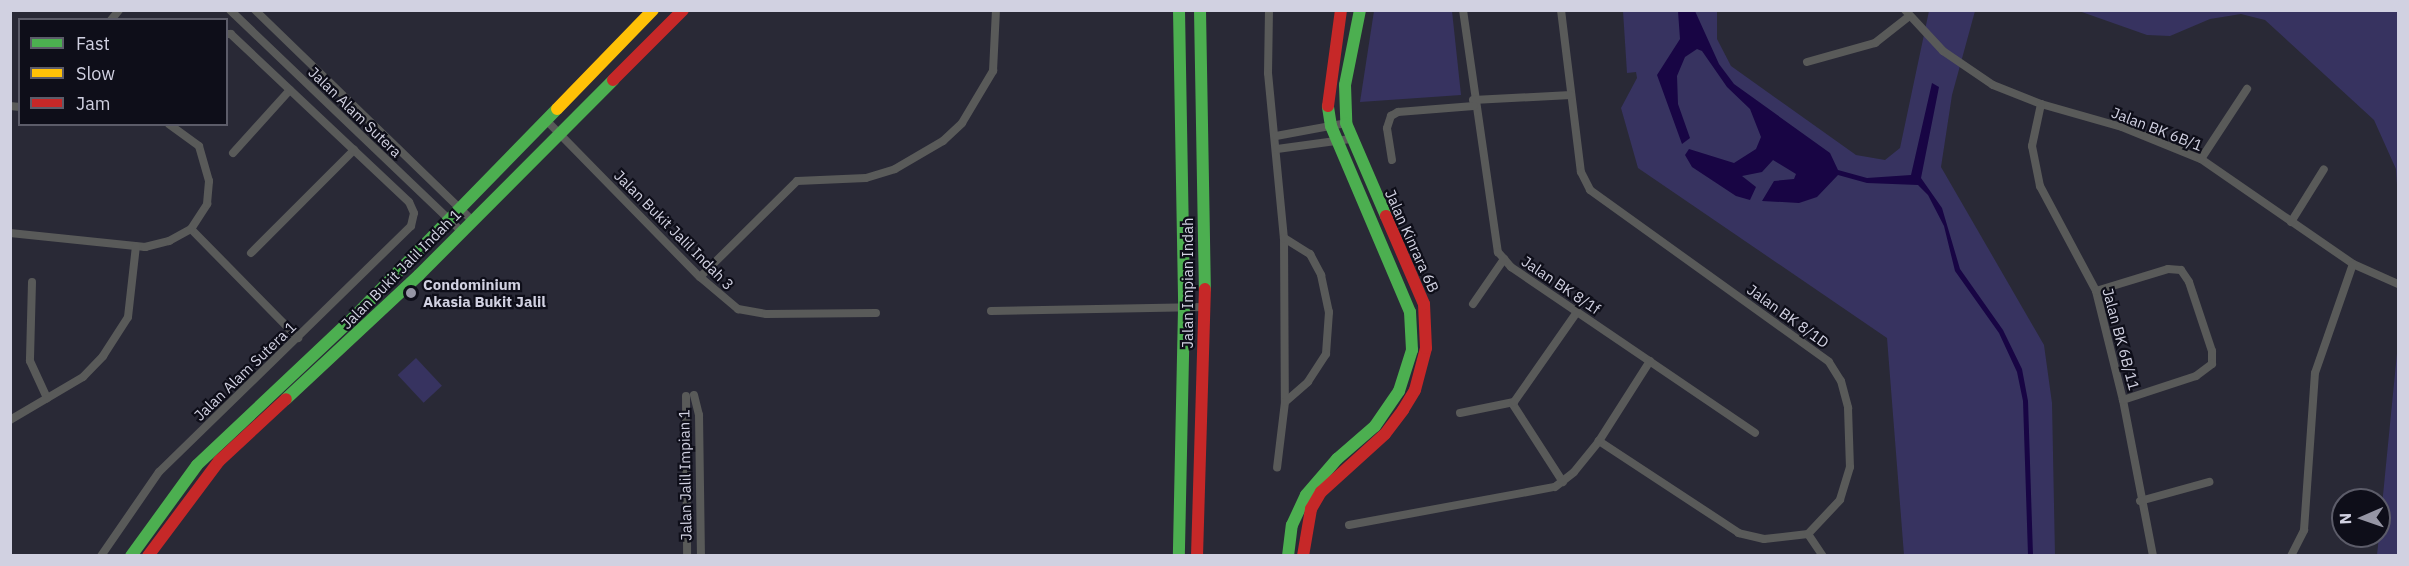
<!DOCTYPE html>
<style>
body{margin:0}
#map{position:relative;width:2409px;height:566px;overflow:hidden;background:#292936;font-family:"IBM Plex Sans",sans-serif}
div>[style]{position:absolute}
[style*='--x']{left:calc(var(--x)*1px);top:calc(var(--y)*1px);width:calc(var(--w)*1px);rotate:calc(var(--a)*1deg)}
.green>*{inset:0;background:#373360;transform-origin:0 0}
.water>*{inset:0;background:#180544}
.street>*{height:8px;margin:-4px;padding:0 4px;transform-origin:4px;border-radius:4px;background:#595a59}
.fast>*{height:12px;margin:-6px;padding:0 6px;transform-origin:6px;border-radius:6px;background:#4caf50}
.slow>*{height:12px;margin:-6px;padding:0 6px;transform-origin:6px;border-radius:6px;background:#ffc107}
.jam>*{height:12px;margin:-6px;padding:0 6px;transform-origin:6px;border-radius:6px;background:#c62828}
.dots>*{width:16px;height:16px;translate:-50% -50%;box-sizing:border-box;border:3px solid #0e0e19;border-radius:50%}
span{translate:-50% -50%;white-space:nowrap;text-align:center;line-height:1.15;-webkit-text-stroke:4.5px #0e0e19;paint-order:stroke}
.street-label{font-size:15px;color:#d1d1e1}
.poi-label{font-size:15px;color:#d1d1e1;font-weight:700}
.left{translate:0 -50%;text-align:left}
.frame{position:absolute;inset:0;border:12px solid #d1d1e1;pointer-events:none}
.legend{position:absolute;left:18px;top:18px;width:210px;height:108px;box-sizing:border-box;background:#0e0e19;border:2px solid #5c5c69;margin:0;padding:8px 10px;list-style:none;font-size:18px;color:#d1d1e1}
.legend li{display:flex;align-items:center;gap:12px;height:30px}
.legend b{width:30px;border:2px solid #5c5c69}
.north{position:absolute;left:2331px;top:488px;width:60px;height:60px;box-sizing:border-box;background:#0e0e19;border:2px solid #5c5c69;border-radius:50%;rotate:268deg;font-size:16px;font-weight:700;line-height:24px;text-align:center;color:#d1d1e1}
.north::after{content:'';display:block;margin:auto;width:21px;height:27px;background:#9696a5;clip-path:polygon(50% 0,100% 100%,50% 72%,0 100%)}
</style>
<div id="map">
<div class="green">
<i style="clip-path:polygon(1374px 11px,1452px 11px,1461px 95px,1360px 102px)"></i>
<i style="clip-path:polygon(1623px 11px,1717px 11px,1717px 39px,1731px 66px,1856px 155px,1885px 160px,1900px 148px,1929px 11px,1975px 11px,1952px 95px,1941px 167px,2044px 345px,2052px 403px,2055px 555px,1904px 555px,1887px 338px,1638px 168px,1621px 108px,1637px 78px,1636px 72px,1627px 73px)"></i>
<i style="clip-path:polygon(2079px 11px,2398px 11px,2398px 201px,2396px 169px,2374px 120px,2265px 20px,2241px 14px,2210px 19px,2170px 36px,2147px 35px)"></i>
<i style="clip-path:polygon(2398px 343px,2398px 555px,2377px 555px,2379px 536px)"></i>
<i style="left:416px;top:358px;width:38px;height:25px;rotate:47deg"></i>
</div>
<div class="water">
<i style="clip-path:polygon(1678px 11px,1695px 11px,1719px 64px,1734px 84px,1830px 153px,1838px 170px,1867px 178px,1911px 175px,1932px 83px,1939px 87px,1921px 178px,1942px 208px,1960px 269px,2003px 330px,2022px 369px,2028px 401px,2033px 555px,2028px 555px,2023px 401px,2017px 372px,1999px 333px,1955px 271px,1944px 226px,1928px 195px,1918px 185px,1867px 183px,1838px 175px,1817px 197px,1799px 203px,1762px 201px,1774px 181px,1794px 179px,1796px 174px,1773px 160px,1762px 172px,1742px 176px,1756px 187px,1750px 200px,1736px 196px,1692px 167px,1685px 155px,1689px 149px,1734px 163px,1756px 149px,1761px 137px,1750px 109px,1727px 87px,1702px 51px,1697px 49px,1685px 57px,1677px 76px,1678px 104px,1690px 138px,1682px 144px,1657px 75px,1680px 39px)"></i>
</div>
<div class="street">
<i style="--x:230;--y:10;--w:321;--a:43.7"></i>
<i style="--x:255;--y:10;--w:302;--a:44.1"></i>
<i style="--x:1269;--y:10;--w:63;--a:90.9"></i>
<i style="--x:1268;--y:73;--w:166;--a:84.5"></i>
<i style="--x:1284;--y:238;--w:164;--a:89.7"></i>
<i style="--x:1285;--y:402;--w:66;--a:96.9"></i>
<i style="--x:1463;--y:10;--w:245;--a:81.8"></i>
<i style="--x:1498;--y:252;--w:20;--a:49"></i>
<i style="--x:1511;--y:267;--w:295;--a:34.2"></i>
<i style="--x:1561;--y:10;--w:163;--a:83"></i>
<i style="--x:1581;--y:172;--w:20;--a:63"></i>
<i style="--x:1590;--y:190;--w:294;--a:35.7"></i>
<i style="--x:1829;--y:362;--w:22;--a:58"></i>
<i style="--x:1841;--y:381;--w:28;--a:75"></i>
<i style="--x:1848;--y:408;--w:59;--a:88.1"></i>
<i style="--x:1850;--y:467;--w:34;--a:107"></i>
<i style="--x:1840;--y:500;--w:47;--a:133.3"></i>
<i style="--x:1808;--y:534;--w:44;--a:173.5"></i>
<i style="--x:1764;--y:539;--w:26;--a:-167"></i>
<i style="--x:1739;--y:533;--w:168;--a:-146.7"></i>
<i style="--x:1905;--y:10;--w:56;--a:47.2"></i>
<i style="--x:1943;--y:51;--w:60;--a:34.2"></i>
<i style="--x:1993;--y:85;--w:52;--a:21.6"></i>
<i style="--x:2041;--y:104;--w:84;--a:15.9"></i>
<i style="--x:2122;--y:127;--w:85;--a:22.1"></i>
<i style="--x:2201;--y:159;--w:185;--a:34.6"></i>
<i style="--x:2353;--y:264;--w:49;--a:24"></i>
<i style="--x:111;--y:20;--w:13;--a:-51"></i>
<i style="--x:1807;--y:62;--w:71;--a:-15.6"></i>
<i style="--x:1875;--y:43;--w:42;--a:-38.2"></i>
<i style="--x:1473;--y:100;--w:98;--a:-2.9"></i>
<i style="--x:2041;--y:104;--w:43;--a:102.1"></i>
<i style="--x:2032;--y:146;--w:41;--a:78.7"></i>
<i style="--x:2040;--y:186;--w:119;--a:61.9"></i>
<i style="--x:2096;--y:291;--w:112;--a:76.1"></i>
<i style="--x:2123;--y:400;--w:159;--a:79.1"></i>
<i style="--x:10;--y:106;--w:10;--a:6"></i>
<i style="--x:546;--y:120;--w:220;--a:45.6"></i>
<i style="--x:700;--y:277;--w:50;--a:40.1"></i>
<i style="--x:738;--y:309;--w:28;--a:10"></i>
<i style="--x:766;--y:314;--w:110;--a:-0.5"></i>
<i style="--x:1276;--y:136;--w:71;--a:-10.5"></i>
<i style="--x:1277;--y:149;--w:74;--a:-7.8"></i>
<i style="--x:233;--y:153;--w:85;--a:-47.9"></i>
<i style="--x:2201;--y:159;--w:84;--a:-56.7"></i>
<i style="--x:1392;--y:160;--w:32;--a:-99"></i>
<i style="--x:1387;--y:128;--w:13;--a:-72"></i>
<i style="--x:1391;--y:116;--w:8;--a:-30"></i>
<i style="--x:1398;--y:112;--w:76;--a:-4.5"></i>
<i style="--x:2291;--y:222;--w:62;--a:-58.1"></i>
<i style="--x:191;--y:229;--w:153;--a:45.5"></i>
<i style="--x:10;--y:233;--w:136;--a:5.9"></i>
<i style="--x:145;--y:247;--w:25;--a:-14"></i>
<i style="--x:169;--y:241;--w:25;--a:-29"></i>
<i style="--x:191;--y:229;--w:30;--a:-57"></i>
<i style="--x:207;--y:204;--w:23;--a:-85"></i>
<i style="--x:209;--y:181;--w:36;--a:-106"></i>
<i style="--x:199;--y:146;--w:37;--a:-144"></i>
<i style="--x:1284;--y:238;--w:31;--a:32"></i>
<i style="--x:1310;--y:254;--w:24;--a:62"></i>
<i style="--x:1321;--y:275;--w:38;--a:78"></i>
<i style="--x:1329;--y:312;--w:42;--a:94.1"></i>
<i style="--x:1326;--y:354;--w:33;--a:123"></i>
<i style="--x:1308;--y:382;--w:30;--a:139"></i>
<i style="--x:251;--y:253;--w:146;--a:-45"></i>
<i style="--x:700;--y:277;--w:136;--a:-44.7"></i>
<i style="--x:797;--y:181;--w:69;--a:-2.5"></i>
<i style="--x:866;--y:178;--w:30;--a:-17"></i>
<i style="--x:895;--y:169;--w:56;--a:-30.3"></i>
<i style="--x:943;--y:141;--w:26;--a:-43"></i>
<i style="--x:962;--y:123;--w:61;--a:-59.2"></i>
<i style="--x:993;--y:71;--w:61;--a:-87.2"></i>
<i style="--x:32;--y:282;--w:79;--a:91.5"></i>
<i style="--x:30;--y:361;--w:41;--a:65.3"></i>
<i style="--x:2096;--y:291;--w:75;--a:-17"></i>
<i style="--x:2168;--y:269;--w:13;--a:4"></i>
<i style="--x:2181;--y:270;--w:14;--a:56"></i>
<i style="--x:2189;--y:282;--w:73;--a:71.6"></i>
<i style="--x:2212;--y:351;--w:13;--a:90"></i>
<i style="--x:2212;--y:364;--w:20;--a:143"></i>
<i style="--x:2196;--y:376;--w:77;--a:161.8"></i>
<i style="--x:1473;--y:304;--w:55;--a:-55.4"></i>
<i style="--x:991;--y:311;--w:214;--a:-1.1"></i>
<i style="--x:694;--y:395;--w:21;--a:76"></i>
<i style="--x:699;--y:415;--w:141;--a:89.2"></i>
<i style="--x:686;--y:396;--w:160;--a:89.6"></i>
<i style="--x:1512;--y:403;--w:94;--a:57.2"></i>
<i style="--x:1460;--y:413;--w:55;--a:-11.5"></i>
<i style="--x:1514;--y:402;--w:110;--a:-55"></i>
<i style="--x:10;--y:420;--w:85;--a:-30.5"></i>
<i style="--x:83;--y:377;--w:29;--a:-46"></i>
<i style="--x:103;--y:356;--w:46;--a:-57.3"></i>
<i style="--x:128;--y:317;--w:71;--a:-83.6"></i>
<i style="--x:2140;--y:501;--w:72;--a:-15.4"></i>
<i style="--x:1349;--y:525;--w:209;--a:-10.5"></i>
<i style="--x:1555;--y:487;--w:24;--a:-38"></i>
<i style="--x:1574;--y:472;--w:40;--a:-51"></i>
<i style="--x:1599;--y:441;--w:95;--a:-57.5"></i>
<i style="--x:1808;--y:534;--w:27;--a:56"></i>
<i style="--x:101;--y:556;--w:102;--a:-55.4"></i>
<i style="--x:159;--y:472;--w:352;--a:-44.3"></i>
<i style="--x:411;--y:226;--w:13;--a:-77"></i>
<i style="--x:414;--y:213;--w:12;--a:-114"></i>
<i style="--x:409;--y:202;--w:245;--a:-136.7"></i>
<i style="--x:231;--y:34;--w:5;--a:180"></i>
<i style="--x:2291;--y:556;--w:29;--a:-63"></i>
<i style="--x:2304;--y:530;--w:157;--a:-86"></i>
<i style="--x:2315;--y:373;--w:115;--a:-70.8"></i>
</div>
<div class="fast">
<i style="--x:1179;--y:10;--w:299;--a:89"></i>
<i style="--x:1184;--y:309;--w:247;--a:91.2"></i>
<i style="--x:1200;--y:10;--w:279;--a:89"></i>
<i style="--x:1360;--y:10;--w:76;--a:101.3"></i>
<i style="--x:1345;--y:85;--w:38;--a:88"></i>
<i style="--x:1346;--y:123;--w:101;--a:66.7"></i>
<i style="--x:286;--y:399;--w:182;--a:-43"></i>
<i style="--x:419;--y:275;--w:275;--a:-45.1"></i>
<i style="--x:131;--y:556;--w:112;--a:-54"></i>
<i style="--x:197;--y:465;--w:214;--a:-43.3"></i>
<i style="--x:353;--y:318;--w:292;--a:-45.7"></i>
<i style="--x:1288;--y:556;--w:31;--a:-83"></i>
<i style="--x:1292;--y:525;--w:33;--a:-65"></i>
<i style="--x:1306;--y:495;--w:48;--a:-49.3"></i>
<i style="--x:1337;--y:459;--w:50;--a:-41"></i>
<i style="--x:1375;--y:426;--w:42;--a:-55.6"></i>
<i style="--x:1399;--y:391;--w:43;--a:-72.4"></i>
<i style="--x:1412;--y:350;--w:38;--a:-93"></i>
<i style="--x:1410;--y:312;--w:202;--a:-113"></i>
<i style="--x:1331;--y:126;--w:20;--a:-99"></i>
</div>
<div class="slow">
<i style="--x:557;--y:109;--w:138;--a:-45.9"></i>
</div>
<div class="jam">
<i style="--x:613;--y:80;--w:99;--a:-45"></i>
<i style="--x:1328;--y:106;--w:97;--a:-82.3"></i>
<i style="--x:148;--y:556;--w:119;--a:-53.2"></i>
<i style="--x:219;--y:461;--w:91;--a:-42.8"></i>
<i style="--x:1197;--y:556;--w:267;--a:-88.3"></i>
<i style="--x:1303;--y:556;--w:48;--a:-80.3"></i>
<i style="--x:1311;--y:509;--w:20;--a:-60"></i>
<i style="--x:1321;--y:492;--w:86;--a:-42.2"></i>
<i style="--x:1385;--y:434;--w:30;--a:-53"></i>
<i style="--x:1403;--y:410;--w:23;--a:-59"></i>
<i style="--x:1415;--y:390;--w:43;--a:-75.3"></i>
<i style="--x:1426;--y:348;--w:44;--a:-92.6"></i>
<i style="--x:1424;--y:304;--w:96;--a:-113.4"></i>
</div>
<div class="dots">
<i style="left:411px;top:293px;background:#9696a5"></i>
</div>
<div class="street-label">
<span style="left:355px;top:112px;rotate:44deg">Jalan Alam Sutera</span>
<span style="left:2157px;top:129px;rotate:21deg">Jalan BK 6B/1</span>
<span style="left:674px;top:230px;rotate:45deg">Jalan Bukit Jalil Indah 3</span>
<span style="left:1412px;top:241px;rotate:66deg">Jalan Kinrara 6B</span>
<span style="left:401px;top:269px;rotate:-45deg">Jalan Bukit Jalil Indah 1</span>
<span style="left:1188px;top:283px;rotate:-90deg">Jalan Impian Indah</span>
<span style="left:1561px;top:285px;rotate:34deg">Jalan BK 8/1f</span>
<span style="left:1788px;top:316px;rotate:36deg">Jalan BK 8/1D</span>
<span style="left:2121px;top:339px;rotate:75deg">Jalan BK 6B/11</span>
<span style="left:245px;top:371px;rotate:-44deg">Jalan Alam Sutera 1</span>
<span style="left:685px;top:475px;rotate:-91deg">Jalan Jalil Impian 1</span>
</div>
<div class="poi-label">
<span class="left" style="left:423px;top:293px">Condominium<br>Akasia Bukit Jalil</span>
</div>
<div class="frame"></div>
<ul class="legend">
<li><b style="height:8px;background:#4caf50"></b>Fast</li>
<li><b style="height:8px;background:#ffc107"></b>Slow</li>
<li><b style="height:8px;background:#c62828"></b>Jam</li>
</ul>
<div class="north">N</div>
</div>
